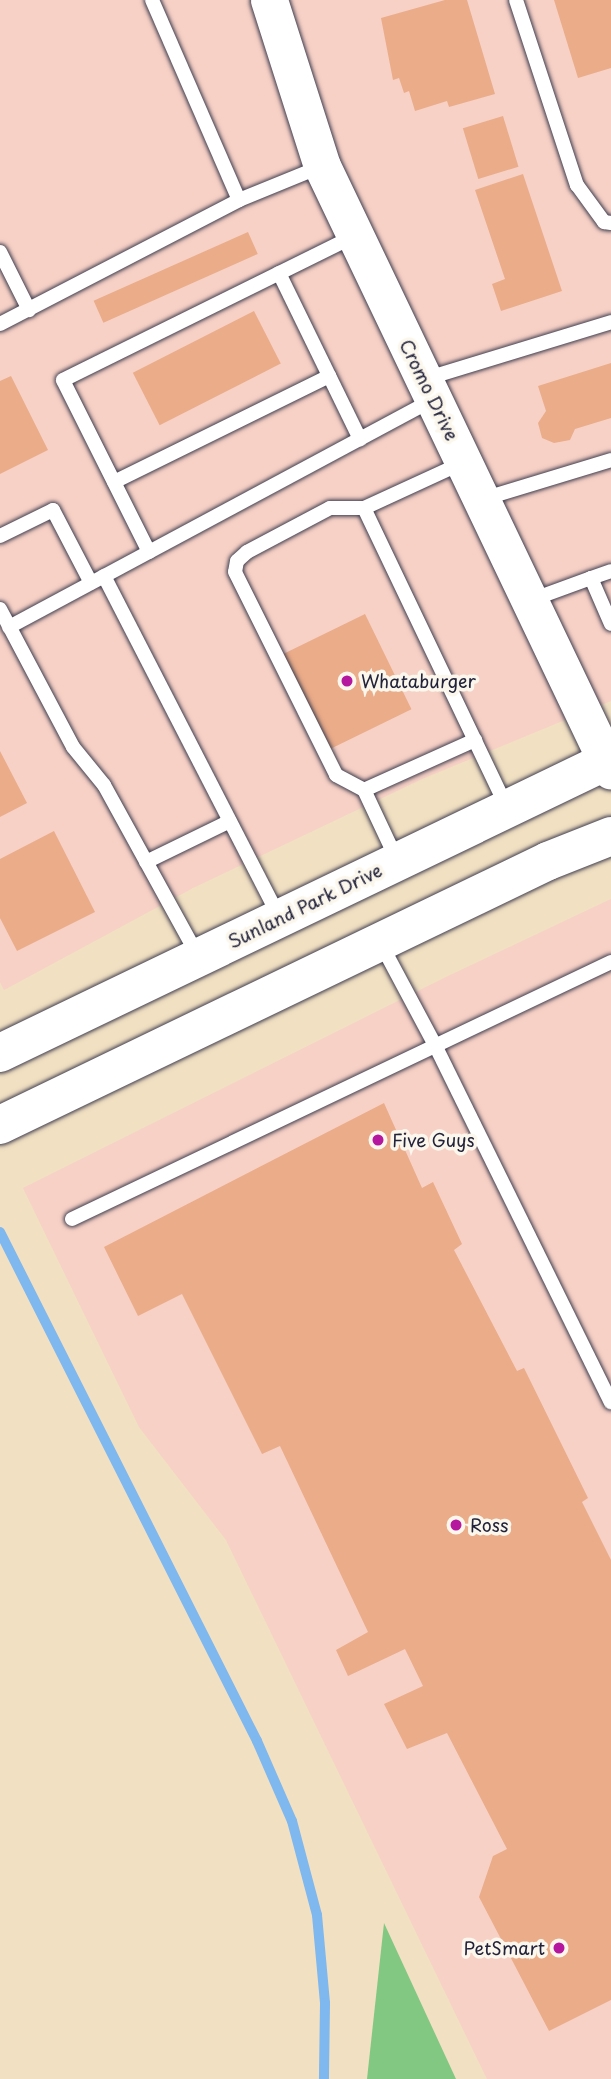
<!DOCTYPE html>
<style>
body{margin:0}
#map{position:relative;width:611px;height:2079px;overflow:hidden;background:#f1e0c2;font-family:"Playpen Sans",sans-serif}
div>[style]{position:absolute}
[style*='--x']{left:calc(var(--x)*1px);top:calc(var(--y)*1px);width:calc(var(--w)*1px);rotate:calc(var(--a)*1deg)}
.built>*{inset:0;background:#f7d1c6}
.green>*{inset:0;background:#82c883}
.stream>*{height:10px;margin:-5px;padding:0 5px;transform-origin:5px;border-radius:5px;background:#7fb7ef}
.building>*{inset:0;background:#eaac89;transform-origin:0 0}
.roads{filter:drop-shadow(0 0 2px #413e4f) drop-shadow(0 0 2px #413e4f)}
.service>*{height:14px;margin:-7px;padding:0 7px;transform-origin:7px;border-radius:7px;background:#fff}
.tertiary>*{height:37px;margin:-18.5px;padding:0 18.5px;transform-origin:18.5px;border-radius:18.5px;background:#fff}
.secondary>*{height:38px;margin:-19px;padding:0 19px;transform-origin:19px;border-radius:19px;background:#fff}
.dots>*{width:19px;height:19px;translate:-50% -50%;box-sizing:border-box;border:4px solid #fbf7ec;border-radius:50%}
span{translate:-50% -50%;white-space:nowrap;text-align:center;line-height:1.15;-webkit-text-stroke:7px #fbf7ec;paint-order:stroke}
.street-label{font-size:18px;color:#22223b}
.poi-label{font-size:18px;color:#22223b}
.left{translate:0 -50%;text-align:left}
.right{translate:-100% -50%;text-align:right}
</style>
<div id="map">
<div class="built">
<i style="clip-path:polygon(0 0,611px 0,611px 701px,422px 779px,193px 888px,4px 990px,0 982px)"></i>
<i style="clip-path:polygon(611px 899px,611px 2079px,487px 2079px,226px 1540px,139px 1427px,23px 1188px,446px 977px)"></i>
</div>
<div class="green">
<i style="clip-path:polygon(384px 1923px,456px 2079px,367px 2079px)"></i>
</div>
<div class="stream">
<i style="--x:0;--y:1232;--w:570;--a:63.21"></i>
<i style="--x:257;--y:1741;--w:87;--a:66.4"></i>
<i style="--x:292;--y:1821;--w:97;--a:75.1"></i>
<i style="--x:317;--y:1915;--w:88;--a:84.8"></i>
<i style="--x:325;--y:2003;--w:76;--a:90.8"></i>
</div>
<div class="building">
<i style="clip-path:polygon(445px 0,467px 0,495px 94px,449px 107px,447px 101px,415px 111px,409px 91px,404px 93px,399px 78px,393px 80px,381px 18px)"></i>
<i style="clip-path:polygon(554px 0,611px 0,611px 68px,578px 78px)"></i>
<i style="left:503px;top:116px;width:53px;height:42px;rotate:73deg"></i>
<i style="clip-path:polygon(523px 174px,562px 291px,501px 311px,492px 284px,505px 279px,475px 190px)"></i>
<i style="left:248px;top:232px;width:24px;height:169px;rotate:66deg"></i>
<i style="left:254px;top:311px;width:59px;height:136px;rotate:63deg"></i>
<i style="clip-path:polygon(611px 363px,611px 418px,575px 429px,570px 440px,554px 443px,542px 438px,538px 423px,546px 411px,538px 386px)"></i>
<i style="clip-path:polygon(11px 376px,48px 450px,0 474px,0 381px)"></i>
<i style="left:365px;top:614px;width:106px;height:91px;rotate:64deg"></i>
<i style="clip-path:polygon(0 751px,27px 803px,0 817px)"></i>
<i style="clip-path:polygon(54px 831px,95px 912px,17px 951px,0 918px,0 859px)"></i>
<i style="clip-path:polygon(384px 1103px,422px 1188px,433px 1182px,462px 1244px,454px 1250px,517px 1371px,524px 1368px,588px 1498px,582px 1502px,611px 1560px,611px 2000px,549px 2031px,479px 1897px,493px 1856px,507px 1849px,447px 1733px,407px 1749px,384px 1704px,423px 1686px,405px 1649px,348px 1676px,336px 1650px,368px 1632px,280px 1446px,262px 1454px,182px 1294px,138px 1316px,104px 1247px)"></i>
</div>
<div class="roads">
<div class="service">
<i style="--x:152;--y:0;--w:218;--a:66.5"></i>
<i style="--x:516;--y:0;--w:195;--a:71.8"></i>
<i style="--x:577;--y:185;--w:46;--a:53.9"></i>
<i style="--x:604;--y:222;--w:7;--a:8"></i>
<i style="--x:0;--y:252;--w:65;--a:63.4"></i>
<i style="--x:279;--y:273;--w:185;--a:64"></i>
<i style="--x:0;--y:324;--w:269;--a:-27.4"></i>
<i style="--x:239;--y:200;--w:87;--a:-22.2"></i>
<i style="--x:425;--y:379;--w:195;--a:-17"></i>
<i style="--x:462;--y:463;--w:108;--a:155.3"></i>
<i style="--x:364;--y:508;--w:330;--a:64.5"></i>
<i style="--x:114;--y:482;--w:240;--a:-26.2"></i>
<i style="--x:483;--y:499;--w:134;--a:-16.9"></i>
<i style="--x:364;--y:508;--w:34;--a:180"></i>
<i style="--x:330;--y:508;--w:94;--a:152.1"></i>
<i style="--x:247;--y:552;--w:13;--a:138"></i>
<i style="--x:237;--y:561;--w:11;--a:100"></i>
<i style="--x:235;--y:572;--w:227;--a:63.5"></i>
<i style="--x:336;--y:775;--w:32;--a:28"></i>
<i style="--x:0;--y:536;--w:59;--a:-26.1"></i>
<i style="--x:53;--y:510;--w:82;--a:62.5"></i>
<i style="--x:149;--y:552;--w:192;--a:-116.6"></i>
<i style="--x:63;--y:380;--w:325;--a:-26.3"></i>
<i style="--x:104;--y:576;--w:383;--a:62.8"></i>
<i style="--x:591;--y:578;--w:21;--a:-19"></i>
<i style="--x:531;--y:600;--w:64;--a:-20.1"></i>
<i style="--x:591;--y:578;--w:50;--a:66.5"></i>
<i style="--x:0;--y:609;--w:156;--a:62.1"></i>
<i style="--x:73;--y:747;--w:49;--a:50.8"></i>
<i style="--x:104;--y:785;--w:195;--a:61.2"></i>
<i style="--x:9;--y:627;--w:480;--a:-28.2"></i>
<i style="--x:397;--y:860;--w:77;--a:-115.2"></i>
<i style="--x:364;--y:790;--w:122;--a:-24.2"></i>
<i style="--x:146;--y:862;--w:93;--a:-26"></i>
<i style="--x:381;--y:944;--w:117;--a:61.9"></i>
<i style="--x:436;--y:1047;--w:396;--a:63.8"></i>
<i style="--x:72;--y:1219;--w:597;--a:-25.49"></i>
</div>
<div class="tertiary">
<i style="--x:269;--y:0;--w:174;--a:72.3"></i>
<i style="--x:322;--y:166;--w:670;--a:64.47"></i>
</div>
<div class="secondary">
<i style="--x:0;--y:1053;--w:678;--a:-25.7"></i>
<i style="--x:0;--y:1125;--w:608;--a:-25.72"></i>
<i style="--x:548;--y:861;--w:68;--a:-21.6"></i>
</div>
</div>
<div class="dots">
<i style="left:347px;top:681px;background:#b5179e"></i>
<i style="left:378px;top:1140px;background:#b5179e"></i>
<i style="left:456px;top:1525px;background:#b5179e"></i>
<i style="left:559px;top:1948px;background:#b5179e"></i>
</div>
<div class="street-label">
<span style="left:429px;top:390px;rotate:64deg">Cromo Drive</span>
<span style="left:305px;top:906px;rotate:-26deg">Sunland Park Drive</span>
</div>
<div class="poi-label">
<span class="left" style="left:361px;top:681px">Whataburger</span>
<span class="left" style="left:392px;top:1140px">Five Guys</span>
<span class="left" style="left:470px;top:1525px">Ross</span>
<span class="right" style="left:545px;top:1948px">PetSmart</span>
</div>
</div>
